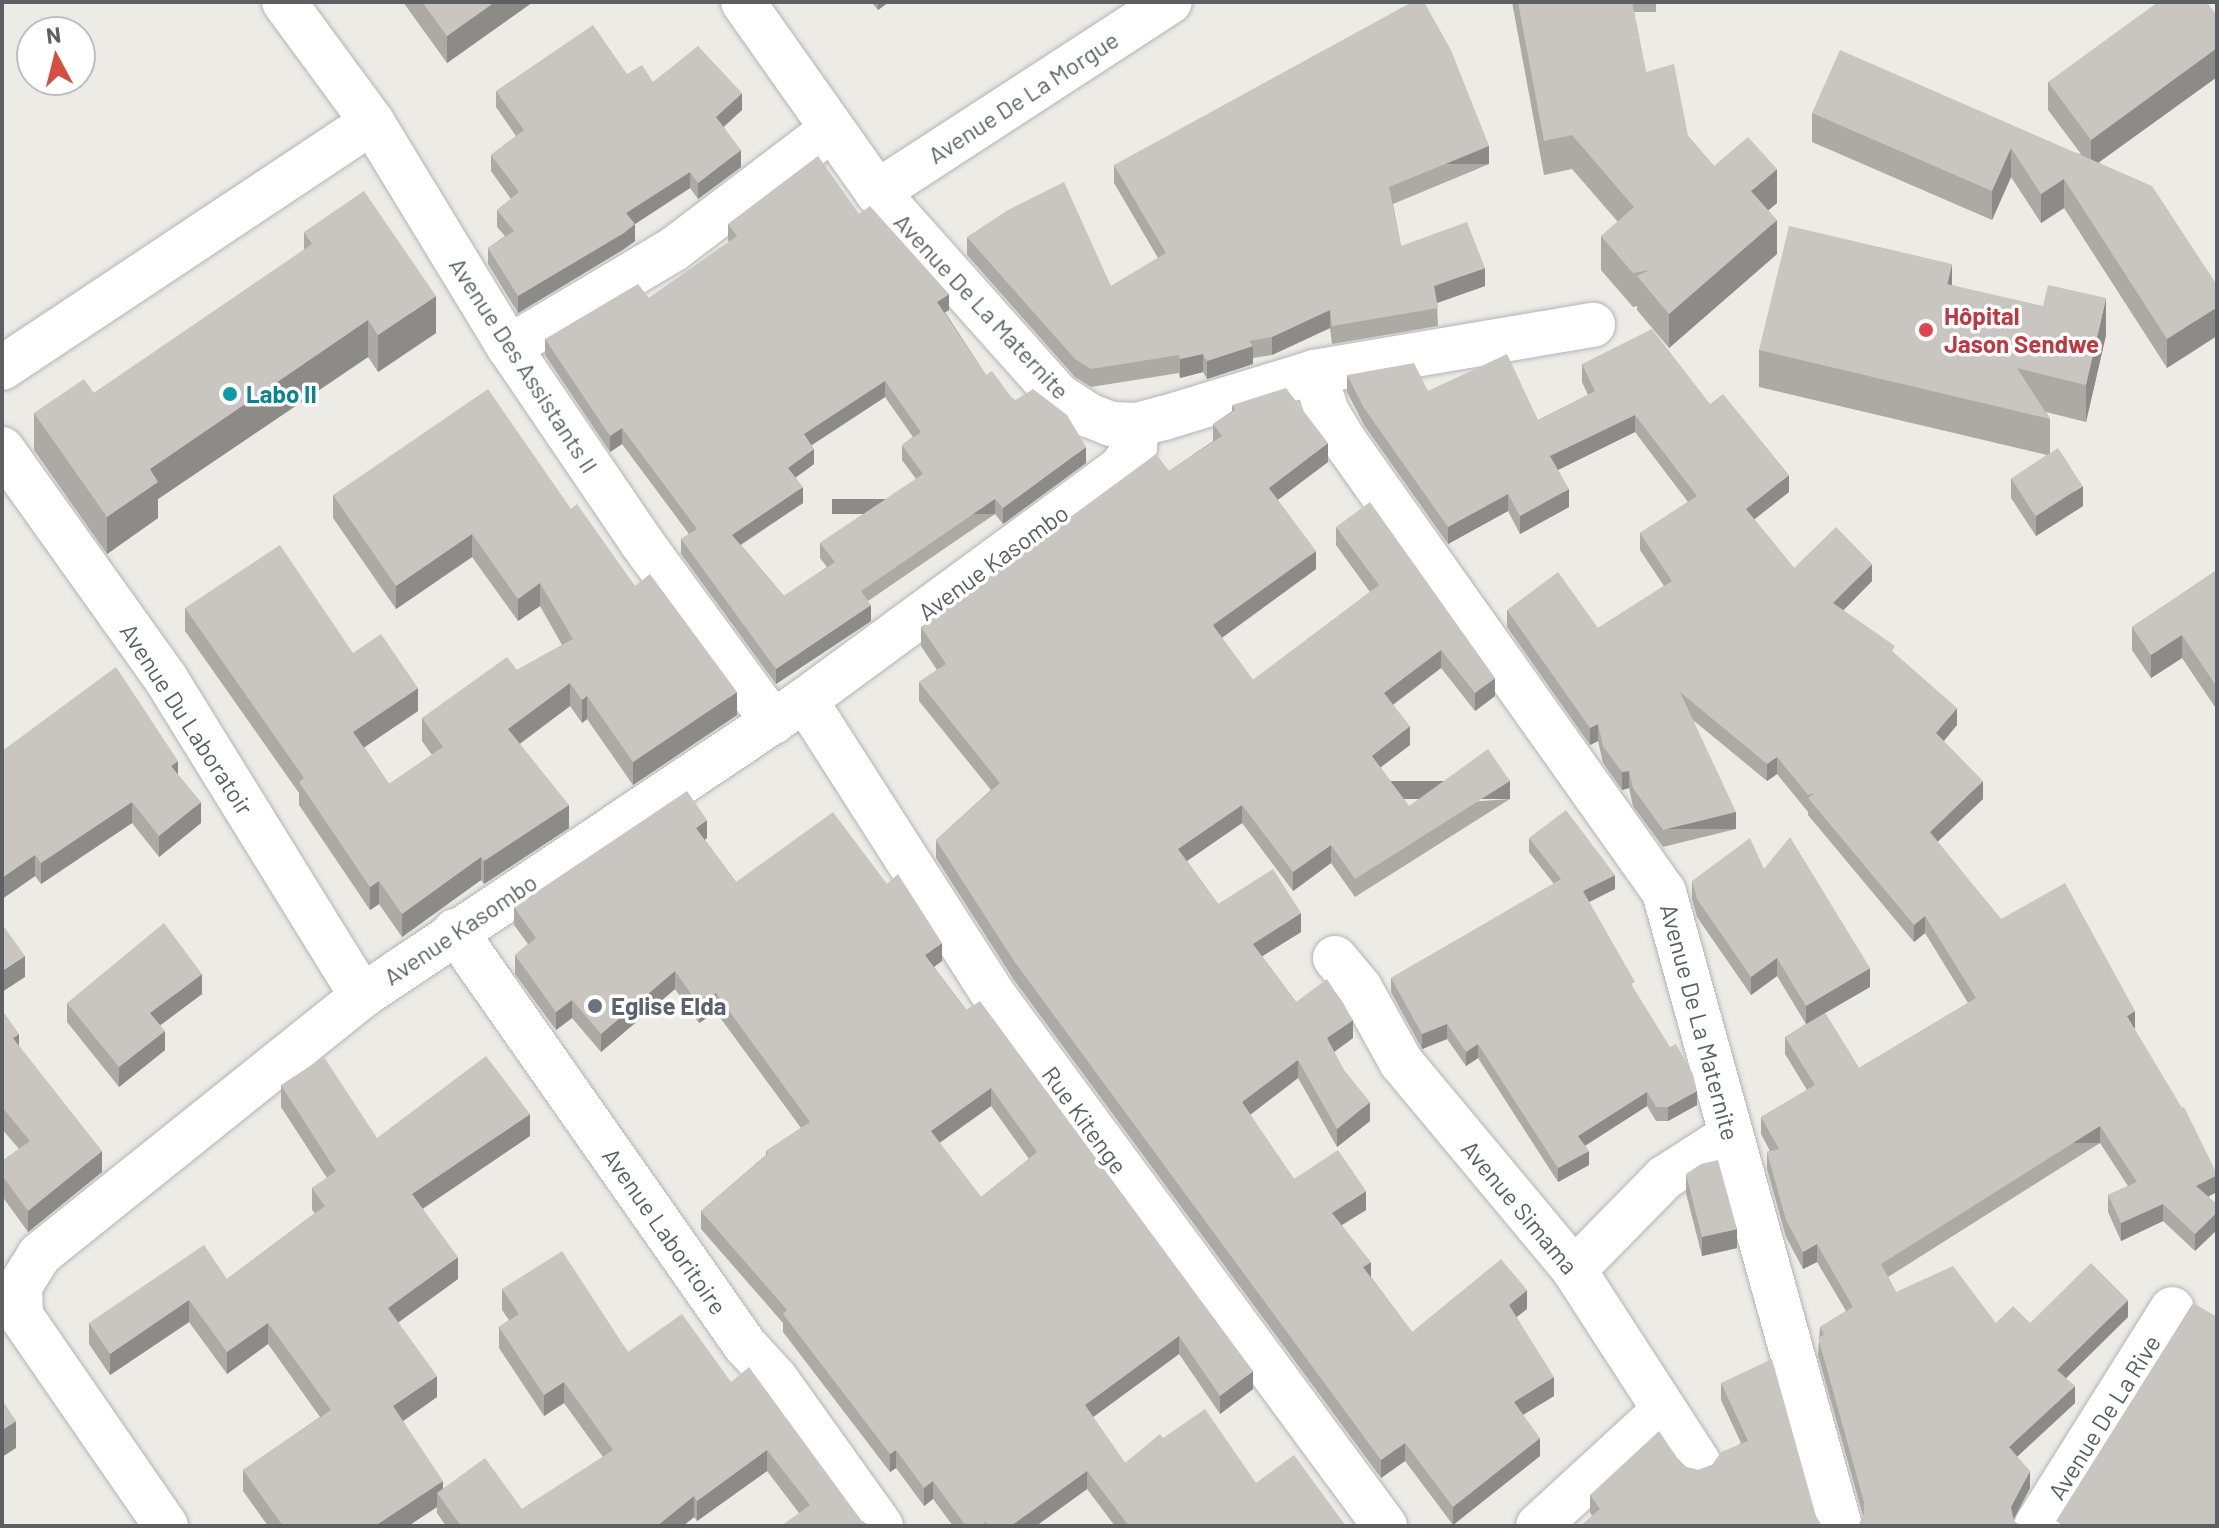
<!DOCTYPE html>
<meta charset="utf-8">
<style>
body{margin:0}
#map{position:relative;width:2219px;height:1528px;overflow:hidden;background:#edebe5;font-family:Barlow,sans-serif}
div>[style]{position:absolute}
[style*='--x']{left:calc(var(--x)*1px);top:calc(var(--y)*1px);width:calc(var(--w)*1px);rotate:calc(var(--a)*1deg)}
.roads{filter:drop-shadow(0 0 2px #b2b5b8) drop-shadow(0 0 2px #b2b5b8)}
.minor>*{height:44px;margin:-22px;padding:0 22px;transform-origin:22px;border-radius:22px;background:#fff}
.wall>*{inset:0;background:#adaaa6}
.shaded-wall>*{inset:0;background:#8d8b87;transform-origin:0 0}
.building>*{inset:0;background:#c9c6c1;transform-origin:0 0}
.dots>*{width:22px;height:22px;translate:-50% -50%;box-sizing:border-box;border:4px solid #fff;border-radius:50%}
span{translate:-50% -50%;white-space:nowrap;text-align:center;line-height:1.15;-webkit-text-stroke:7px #fff;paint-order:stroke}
.street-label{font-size:24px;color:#5d6063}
.health-label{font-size:24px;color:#be3a42;font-weight:700}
.left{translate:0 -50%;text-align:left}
.culture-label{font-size:24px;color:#0d838f;font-weight:700}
.worship-label{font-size:24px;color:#5b616d;font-weight:700}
.frame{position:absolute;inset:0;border:4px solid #5d6063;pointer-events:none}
.north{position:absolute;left:16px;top:16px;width:80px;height:80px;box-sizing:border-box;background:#fff;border:2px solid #bebfc1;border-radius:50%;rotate:353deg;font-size:22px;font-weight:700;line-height:32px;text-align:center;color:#5d6063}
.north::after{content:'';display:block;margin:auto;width:28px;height:36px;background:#d44e44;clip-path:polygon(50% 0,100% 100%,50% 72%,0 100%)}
</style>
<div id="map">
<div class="roads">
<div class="minor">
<i style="--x:284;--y:2;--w:149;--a:53.7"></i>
<i style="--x:372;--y:122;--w:263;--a:58.7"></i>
<i style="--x:509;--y:347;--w:237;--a:55.8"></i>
<i style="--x:642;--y:543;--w:222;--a:53.8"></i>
<i style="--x:743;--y:2;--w:232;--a:54.8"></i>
<i style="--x:877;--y:192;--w:273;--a:48.3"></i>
<i style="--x:1059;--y:396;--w:35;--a:33"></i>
<i style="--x:1088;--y:415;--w:25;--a:21"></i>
<i style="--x:1111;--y:424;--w:26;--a:2"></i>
<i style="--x:1137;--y:425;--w:28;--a:-15"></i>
<i style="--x:1164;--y:418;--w:157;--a:-17"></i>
<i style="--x:1314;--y:372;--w:283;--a:-9.6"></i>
<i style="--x:877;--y:192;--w:349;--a:-33"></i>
<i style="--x:509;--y:347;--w:192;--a:-30.7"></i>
<i style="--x:674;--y:249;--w:198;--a:-37.2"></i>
<i style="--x:2;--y:368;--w:444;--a:-33.6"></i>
<i style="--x:1314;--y:372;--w:42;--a:72"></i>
<i style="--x:1327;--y:412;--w:31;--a:59"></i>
<i style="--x:1343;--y:439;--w:555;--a:54.68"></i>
<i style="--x:1664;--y:892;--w:658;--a:74.49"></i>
<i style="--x:2;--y:449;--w:282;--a:54.5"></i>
<i style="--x:166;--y:679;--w:373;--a:58.3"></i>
<i style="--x:805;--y:700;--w:349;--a:57.4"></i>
<i style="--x:993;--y:994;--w:661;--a:53.62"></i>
<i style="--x:455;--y:931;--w:505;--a:54.99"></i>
<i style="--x:745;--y:1345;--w:46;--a:47.6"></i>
<i style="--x:776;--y:1379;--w:181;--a:54.5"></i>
<i style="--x:1335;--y:958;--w:39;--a:50"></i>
<i style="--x:1360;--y:988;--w:85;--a:61"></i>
<i style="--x:1401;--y:1062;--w:271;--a:50.2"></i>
<i style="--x:1574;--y:1270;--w:229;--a:57.1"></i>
<i style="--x:1574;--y:1270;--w:129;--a:-45.6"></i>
<i style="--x:1664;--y:1178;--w:80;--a:-32.7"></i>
<i style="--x:166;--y:1526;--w:255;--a:-124.6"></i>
<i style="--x:21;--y:1316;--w:30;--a:-92"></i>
<i style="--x:20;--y:1286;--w:36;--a:-58"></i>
<i style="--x:39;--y:1255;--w:414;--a:-38.7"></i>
<i style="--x:362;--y:996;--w:533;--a:-33.75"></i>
<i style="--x:805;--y:700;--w:392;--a:-36.3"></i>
<i style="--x:1121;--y:468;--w:25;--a:-56"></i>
<i style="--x:1135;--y:447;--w:22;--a:-85"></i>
<i style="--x:1538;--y:1526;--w:171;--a:-42.6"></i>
<i style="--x:2036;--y:1526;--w:256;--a:-57.9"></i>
</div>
</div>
<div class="wall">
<i style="clip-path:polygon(403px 2px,533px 2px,447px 63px)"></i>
<i style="clip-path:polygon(871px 2px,889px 2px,878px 10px)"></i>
<i style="clip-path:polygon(1512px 2px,1656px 2px,1656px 12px,1634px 12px,1646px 72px,1688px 136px,1714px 166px,1777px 203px,1768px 210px,1777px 254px,1669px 348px,1637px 310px,1637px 306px,1633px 307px,1601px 270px,1601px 236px,1618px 222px,1572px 169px,1544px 175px)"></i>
<i style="clip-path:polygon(2217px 16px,2217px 77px,2099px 162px,2217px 285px,2167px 368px,2064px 208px,2041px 223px,2011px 177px,1992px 220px,1812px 142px,1812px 113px,2081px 154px,2048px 110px,2048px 82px)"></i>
<i style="clip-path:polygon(627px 74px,742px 110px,724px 127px,741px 167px,698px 199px,690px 188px,635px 224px,635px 241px,624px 249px,518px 313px,488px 264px,488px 248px,505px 236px,497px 227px,497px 210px,511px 199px,491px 171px,491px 155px,516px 136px,496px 107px,496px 91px)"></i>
<i style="clip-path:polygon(1489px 164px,1393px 204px,1401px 246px,1485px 286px,1437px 303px,1438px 326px,1332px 344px,1330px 328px,1272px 355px,1253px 358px,1253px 364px,1207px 379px,1203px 372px,1180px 378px,1179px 373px,1091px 387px,1075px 377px,967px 255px,967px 237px,1111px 286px,1158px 258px,1114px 183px,1114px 165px)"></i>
<i style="clip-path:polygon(evenodd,859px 214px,949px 310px,945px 312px,986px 375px,1086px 463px,1003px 524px,995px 514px,868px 601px,871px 621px,776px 684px,681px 554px,681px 539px,689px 534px,622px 444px,610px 452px,545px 355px,545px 339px,649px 298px,729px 242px,728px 240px,728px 224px,859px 214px,885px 397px,913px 437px,902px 445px,902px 460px,916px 479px,820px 543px,820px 558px,827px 567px,784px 596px,741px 545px,803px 503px,795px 478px,814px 464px,812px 445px,885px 397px)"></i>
<i style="clip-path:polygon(304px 232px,436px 333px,378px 372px,368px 357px,158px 499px,158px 518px,107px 554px,34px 450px,34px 413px,94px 393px,304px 250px)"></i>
<i style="clip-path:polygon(1952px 285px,2106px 335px,2086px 422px,2046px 412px,2050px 419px,2050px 453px,2083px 506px,2036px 536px,2011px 498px,2011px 479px,2047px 455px,1759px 387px,1759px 350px)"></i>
<i style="clip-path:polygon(1582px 364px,1710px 404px,1789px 492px,1754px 519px,1794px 568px,1872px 581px,1843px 610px,1895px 654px,1957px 725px,1944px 741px,1983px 799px,1937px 842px,2001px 919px,2135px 1028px,2134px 1029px,2209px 1197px,2195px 1251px,2163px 1221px,2121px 1241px,2108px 1212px,2108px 1195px,2128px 1186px,2100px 1143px,1888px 1277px,1896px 1292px,1996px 1323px,2030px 1323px,2128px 1317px,2066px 1378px,2075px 1403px,2017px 1457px,2030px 1488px,2014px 1519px,1863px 1516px,1818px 1355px,1820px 1327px,1846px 1311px,1817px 1262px,1803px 1269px,1786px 1237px,1767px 1169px,1767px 1152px,1770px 1151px,1761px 1134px,1761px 1117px,1807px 1090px,1785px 1054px,1785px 1037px,1806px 1024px,1777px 976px,1751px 995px,1697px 917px,1692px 899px,1692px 881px,1764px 869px,1870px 987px,1825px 1013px,1859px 1068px,1968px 1003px,1925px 933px,1914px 942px,1808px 815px,1808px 812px,1777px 774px,1767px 781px,1693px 720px,1736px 829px,1663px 847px,1633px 806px,1629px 788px,1622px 790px,1603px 763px,1598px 741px,1590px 745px,1507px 627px,1507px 610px,1598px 628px,1664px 586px,1640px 550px,1640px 533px,1688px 502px,1635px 432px,1557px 470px,1569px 507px,1520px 534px,1508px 511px,1448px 544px,1364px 425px,1347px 392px,1347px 375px,1428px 391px,1538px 420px,1588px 395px,1582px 382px)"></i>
<i style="clip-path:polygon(1232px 405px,1328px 462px,1278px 500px,1316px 569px,1222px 638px,1253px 680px,1370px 592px,1336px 545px,1336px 527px,1495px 696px,1475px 711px,1441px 668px,1393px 705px,1410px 745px,1380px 767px,1409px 806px,1510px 799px,1355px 897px,1331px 863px,1293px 891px,1242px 823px,1187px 861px,1218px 904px,1301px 932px,1262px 956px,1296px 1002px,1353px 1038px,1334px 1052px,1370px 1121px,1337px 1147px,1298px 1078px,1250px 1115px,1294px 1179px,1366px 1210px,1342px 1225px,1371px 1277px,1412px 1332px,1527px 1309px,1516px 1317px,1554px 1396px,1523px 1415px,1540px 1456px,1453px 1525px,1405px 1461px,1381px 1478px,1014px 980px,936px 858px,936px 840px,991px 790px,919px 701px,919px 682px,937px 670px,921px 646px,921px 627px,1169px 471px,1213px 441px,1213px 424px,1232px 411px)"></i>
<i style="clip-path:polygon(333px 495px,571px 509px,635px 586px,737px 715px,633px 785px,587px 719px,582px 723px,570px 706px,520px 744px,569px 828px,484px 884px,481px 880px,402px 937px,379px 904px,370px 910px,299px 805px,299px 793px,185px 631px,185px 608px,353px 653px,418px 711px,364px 747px,389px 784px,432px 755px,422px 741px,422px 718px,517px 670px,562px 645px,540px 606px,518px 621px,472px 557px,396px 609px,333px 518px)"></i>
<i style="clip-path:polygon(2217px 570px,2217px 710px,2182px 658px,2151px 678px,2132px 650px,2132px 627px)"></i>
<i style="clip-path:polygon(2px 751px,178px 775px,201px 823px,159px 857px,132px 823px,41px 884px,35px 876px,2px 899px)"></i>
<i style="clip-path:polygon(evenodd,707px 838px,705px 840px,736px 882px,942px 961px,934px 967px,1253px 1389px,1220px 1414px,1179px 1354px,1093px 1417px,1125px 1463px,1163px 1438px,1346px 1526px,1115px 1526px,1087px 1489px,1036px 1526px,953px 1526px,933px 1499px,924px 1506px,896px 1468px,890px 1472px,783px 1332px,783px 1323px,701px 1229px,701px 1211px,766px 1155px,766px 1151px,801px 1128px,716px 1012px,699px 1023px,675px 989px,601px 1052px,572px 1018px,556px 1030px,515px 974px,515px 955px,528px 944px,514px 925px,514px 907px,707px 838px,991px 1106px,1029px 1159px,981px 1197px,939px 1143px,991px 1106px)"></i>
<i style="clip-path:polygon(1529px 838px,1615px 889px,1589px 902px,1635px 992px,1697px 1105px,1668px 1121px,1656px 1121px,1647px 1106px,1585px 1146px,1589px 1165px,1558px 1182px,1478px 1058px,1466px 1066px,1447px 1039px,1422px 1049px,1391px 992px,1391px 978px,1554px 884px,1529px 852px)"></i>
<i style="clip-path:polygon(202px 994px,160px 1025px,165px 1050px,119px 1087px,67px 1022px,67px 1003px)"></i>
<i style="clip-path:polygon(2px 1010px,19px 1046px,102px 1172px,28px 1232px,2px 1196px,2px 1161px,19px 1149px,2px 1129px)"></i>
<i style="clip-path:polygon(281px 1085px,377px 1138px,530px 1136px,422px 1209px,458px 1279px,398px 1322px,437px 1397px,403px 1421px,443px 1489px,522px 1509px,603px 1457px,564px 1403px,544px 1416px,499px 1348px,499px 1327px,509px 1320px,502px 1310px,502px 1289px,628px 1352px,731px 1382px,861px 1520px,799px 1513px,767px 1471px,697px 1521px,694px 1517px,683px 1526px,446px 1526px,437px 1513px,437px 1507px,408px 1526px,268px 1526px,243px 1491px,243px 1470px,320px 1417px,268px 1344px,227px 1374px,189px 1322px,110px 1375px,89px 1344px,89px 1323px,227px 1279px,315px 1213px,312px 1210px,312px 1188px,327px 1178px,281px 1107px)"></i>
<i style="clip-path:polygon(1686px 1174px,1737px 1248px,1702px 1256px,1686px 1193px)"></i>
<i style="clip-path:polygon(1721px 1383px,1816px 1516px,1592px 1516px,1590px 1512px,1590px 1495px,1678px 1459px,1686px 1467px,1698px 1470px,1712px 1465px,1741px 1443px,1721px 1400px)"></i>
</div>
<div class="shaded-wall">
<i style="clip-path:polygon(495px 2px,533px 2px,447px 63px,447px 36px)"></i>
<i style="clip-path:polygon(878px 2px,889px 2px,878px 10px)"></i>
<i style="clip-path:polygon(2217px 48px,2217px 77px,2091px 168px,2091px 140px)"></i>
<i style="clip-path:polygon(742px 93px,742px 110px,716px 133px,716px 117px)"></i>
<i style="left:1489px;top:146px;width:18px;height:108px;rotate:90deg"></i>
<i style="clip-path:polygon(2011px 148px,2011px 177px,1992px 220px,1992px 191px)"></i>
<i style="clip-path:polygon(741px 150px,741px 167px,698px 199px,698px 183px)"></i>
<i style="clip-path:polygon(1777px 169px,1777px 203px,1751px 225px,1751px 191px)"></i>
<i style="clip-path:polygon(690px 172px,690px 188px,626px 230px,626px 213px)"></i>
<i style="clip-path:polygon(2064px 179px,2064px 208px,2041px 223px,2041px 194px)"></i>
<i style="clip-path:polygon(1777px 220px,1777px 254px,1669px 348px,1669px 314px)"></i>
<i style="clip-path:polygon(635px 224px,635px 241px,624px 249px,518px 313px,518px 296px)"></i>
<i style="clip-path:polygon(1952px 264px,1952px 301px,1947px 284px)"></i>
<i style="clip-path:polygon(1485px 268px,1485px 286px,1434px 304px,1434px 286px)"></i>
<i style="clip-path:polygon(949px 294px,949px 310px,937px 317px,937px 302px)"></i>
<i style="clip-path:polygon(436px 296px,436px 333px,378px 372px,378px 335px)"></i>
<i style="clip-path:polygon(2106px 298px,2106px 335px,2086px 422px,2086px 385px)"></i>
<i style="clip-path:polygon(2217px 307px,2217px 336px,2167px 368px,2167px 339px)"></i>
<i style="clip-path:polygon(1330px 310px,1330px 328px,1272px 355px,1272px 337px)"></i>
<i style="clip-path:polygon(368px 320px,368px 357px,158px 499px,158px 518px,107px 554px,107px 517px,150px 469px)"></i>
<i style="clip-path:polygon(1253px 346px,1253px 364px,1207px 379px,1207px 361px)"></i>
<i style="clip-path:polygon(1203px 354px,1203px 372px,1180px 378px,1180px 359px)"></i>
<i style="clip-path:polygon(885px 381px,885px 397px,804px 450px,804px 434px)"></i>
<i style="clip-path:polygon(1635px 415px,1635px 432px,1550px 474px,1550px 456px)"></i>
<i style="clip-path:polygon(622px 428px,622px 444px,610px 452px,610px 436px)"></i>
<i style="clip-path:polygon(1328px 443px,1328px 462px,1269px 506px,1269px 488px)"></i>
<i style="clip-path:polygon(1086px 447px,1086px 463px,1003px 524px,1003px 508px)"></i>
<i style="clip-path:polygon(814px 449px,814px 464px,788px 483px,788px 468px)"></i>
<i style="clip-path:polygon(1789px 475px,1789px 492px,1746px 526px,1746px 509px)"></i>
<i style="clip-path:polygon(2083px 486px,2083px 506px,2036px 536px,2036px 516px)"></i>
<i style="clip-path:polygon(803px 487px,803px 503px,732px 550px,732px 535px)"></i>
<i style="clip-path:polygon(1569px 489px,1569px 507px,1520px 534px,1520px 516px)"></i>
<i style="clip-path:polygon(1508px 494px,1508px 511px,1448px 544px,1448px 527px)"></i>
<i style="left:995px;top:499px;width:15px;height:163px;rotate:90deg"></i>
<i style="clip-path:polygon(472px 534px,472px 557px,396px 609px,396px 586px)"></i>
<i style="clip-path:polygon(1316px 551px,1316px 569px,1213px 644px,1213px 625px)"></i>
<i style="clip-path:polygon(1872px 564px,1872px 581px,1833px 621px,1833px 603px)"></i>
<i style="clip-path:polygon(540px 583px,540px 606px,518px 621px,518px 599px)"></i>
<i style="clip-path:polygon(871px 605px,871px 621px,776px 684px,776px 669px)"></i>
<i style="clip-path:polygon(2182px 635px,2182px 658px,2151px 678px,2151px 655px)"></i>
<i style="clip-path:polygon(1441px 650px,1441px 668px,1384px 711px,1384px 693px)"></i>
<i style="clip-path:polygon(1495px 678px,1495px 696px,1475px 711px,1475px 693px)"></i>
<i style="clip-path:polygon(570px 683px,570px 706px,508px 752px,508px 729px)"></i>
<i style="clip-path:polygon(418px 688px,418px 711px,353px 755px,353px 732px)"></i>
<i style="clip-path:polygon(737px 692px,737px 715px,633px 785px,633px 762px)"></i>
<i style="clip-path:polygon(587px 696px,587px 719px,582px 723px,582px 700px)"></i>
<i style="clip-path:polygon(1957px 708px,1957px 725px,1936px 750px,1936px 733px)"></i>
<i style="clip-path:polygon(1598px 724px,1598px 741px,1590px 745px,1590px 728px)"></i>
<i style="clip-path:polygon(1410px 726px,1410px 745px,1372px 774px,1372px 756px)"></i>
<i style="clip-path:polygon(1777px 757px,1777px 774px,1767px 781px,1767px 764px)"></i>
<i style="clip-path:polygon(178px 761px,178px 782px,171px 766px)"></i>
<i style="clip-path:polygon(1629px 771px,1629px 788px,1622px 790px,1622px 772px)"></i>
<i style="left:1510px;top:781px;width:18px;height:183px;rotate:90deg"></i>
<i style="clip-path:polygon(1983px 781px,1983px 799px,1930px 849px,1930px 832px)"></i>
<i style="clip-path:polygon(132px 802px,132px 823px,41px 884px,41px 863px)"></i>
<i style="clip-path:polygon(201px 802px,201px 823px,159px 857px,159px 836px)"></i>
<i style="clip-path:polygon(569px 805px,569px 828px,484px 884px,484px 861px)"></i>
<i style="clip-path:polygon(1242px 805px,1242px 823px,1178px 867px,1178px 849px)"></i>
<i style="left:1736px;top:812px;width:17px;height:75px;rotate:90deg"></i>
<i style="clip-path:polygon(707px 820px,707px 838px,696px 846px,696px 828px)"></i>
<i style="clip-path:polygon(1331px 845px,1331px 863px,1293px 891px,1293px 872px)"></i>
<i style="clip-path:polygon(35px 855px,35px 876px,2px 899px,2px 878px)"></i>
<i style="clip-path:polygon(481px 857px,481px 880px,402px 937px,402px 914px)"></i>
<i style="clip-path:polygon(1615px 875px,1615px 889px,1583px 905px,1583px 891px)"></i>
<i style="clip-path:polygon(379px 881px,379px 904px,370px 910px,370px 887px)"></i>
<i style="clip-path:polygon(1301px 913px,1301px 932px,1253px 962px,1253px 944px)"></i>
<i style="clip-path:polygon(1925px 916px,1925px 933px,1914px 942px,1914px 925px)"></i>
<i style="clip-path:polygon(942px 943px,942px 961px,925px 973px,925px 955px)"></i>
<i style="clip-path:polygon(25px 956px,25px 977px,2px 992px,2px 971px)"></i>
<i style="clip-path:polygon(1777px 958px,1777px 976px,1751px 995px,1751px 977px)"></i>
<i style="clip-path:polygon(1870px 968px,1870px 987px,1806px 1024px,1806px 1006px)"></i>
<i style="clip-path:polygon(675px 971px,675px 989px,601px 1052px,601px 1034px)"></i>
<i style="clip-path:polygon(202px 974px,202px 994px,150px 1033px,150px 1013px)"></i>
<i style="clip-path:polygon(716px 993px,716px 1012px,699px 1023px,699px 1005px)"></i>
<i style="clip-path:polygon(572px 1000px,572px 1018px,556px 1030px,556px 1012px)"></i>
<i style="clip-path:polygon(2135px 1011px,2135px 1028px,2127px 1033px,2127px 1016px)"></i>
<i style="clip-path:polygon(1353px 1020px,1353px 1038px,1327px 1057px,1327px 1038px)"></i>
<i style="clip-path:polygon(1447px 1024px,1447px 1039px,1422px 1049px,1422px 1034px)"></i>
<i style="clip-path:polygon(165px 1031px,165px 1050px,119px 1087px,119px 1067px)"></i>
<i style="clip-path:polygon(19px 1034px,19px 1055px,13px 1038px)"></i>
<i style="clip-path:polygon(1478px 1044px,1478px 1058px,1466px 1066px,1466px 1052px)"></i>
<i style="clip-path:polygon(1298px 1060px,1298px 1078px,1242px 1121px,1242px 1102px)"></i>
<i style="clip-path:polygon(991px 1088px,991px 1106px,931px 1149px,931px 1131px)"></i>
<i style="clip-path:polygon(1697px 1091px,1697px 1105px,1668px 1121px,1668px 1107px)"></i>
<i style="clip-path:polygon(1647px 1092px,1647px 1106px,1578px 1150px,1578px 1136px)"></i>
<i style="clip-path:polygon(1370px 1102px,1370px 1121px,1337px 1147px,1337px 1129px)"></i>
<i style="clip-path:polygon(530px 1114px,530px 1136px,412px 1216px,412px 1194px)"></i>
<i style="left:2100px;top:1126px;width:17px;height:259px;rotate:90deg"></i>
<i style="clip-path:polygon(102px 1151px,102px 1172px,28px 1232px,28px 1211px)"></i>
<i style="clip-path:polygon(1589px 1151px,1589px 1165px,1558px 1182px,1558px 1168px)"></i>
<i style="clip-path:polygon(2217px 1175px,2217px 1192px,2196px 1203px,2196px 1186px)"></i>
<i style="clip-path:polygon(1366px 1191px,1366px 1210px,1332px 1231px,1332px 1213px)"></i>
<i style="clip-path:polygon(2163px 1204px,2163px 1221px,2121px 1241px,2121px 1223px)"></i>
<i style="clip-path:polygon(2217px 1212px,2217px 1230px,2195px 1251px,2195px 1234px)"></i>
<i style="clip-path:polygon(1737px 1229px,1737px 1248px,1702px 1256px,1702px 1237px)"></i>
<i style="clip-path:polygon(1817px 1244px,1817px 1262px,1803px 1269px,1803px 1252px)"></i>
<i style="clip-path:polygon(458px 1257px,458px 1279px,388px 1330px,388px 1308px)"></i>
<i style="clip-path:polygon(1371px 1262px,1371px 1280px,1363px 1267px)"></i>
<i style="clip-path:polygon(1527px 1290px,1527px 1309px,1509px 1323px,1509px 1305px)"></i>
<i style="clip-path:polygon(189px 1300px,189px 1322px,110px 1375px,110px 1354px)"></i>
<i style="clip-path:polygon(2128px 1300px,2128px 1317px,2057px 1387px,2057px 1370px)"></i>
<i style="clip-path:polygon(268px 1323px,268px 1344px,227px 1374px,227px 1352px)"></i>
<i style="clip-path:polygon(1179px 1336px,1179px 1354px,1085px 1423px,1085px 1405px)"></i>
<i style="clip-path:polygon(1253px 1371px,1253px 1389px,1220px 1414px,1220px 1396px)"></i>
<i style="clip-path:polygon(437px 1376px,437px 1397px,393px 1428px,393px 1406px)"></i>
<i style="clip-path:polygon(1554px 1377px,1554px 1396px,1514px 1420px,1514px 1402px)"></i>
<i style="clip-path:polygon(564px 1382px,564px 1403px,544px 1416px,544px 1395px)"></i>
<i style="clip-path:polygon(2075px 1386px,2075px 1403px,2009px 1464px,2009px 1447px)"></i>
<i style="clip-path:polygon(16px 1421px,16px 1448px,2px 1457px,2px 1430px)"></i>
<i style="clip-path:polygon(1540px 1438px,1540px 1456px,1453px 1525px,1453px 1507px)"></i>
<i style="clip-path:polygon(1405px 1443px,1405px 1461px,1381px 1478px,1381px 1460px)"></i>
<i style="clip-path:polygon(767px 1450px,767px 1471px,697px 1521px,697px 1501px)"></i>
<i style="clip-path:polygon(896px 1450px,896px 1468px,890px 1472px,890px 1454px)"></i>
<i style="clip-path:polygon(1087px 1471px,1087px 1489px,1036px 1526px,1011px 1526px)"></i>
<i style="clip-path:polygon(2030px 1471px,2030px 1488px,2011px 1524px,2011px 1507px)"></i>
<i style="clip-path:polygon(443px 1481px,443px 1501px,437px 1493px,437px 1507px,408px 1526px,375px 1526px)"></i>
<i style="clip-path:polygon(933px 1481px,933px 1499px,924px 1506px,924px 1488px)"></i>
<i style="clip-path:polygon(694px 1496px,694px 1517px,683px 1526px,657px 1526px)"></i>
</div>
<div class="building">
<i style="clip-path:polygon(422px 2px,495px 2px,447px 36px)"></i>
<i style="clip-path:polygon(1412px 2px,1424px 2px,1451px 50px,1489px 146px,1389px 187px,1401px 246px,1467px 222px,1485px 268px,1434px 286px,1438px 308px,1332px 326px,1330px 310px,1272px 337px,1249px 341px,1253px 346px,1207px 361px,1203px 354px,1180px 359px,1179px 355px,1091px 369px,1075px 359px,967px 237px,1008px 210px,1064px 182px,1111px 286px,1166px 253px,1114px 165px)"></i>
<i style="clip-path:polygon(1518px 2px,1632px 2px,1646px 72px,1674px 64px,1688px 136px,1714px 166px,1748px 137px,1777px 169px,1751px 191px,1777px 220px,1669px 314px,1637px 276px,1650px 270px,1633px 273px,1601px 236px,1634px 207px,1572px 135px,1544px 141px)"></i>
<i style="clip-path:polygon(2158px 2px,2207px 2px,2217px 16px,2217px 48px,2091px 140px,2048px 82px)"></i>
<i style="clip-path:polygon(593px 25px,627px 74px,642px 65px,653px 82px,698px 46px,742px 93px,716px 117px,741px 150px,698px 183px,690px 172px,626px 213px,635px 224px,624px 233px,518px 296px,488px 248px,514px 231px,497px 210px,519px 192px,491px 155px,524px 130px,496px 91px)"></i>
<i style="clip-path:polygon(1840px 50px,2152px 186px,2217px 285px,2217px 307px,2167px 339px,2064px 179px,2041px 194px,2011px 148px,1992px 191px,1812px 113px)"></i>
<i style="clip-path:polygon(evenodd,818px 156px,859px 214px,870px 206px,949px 294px,937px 302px,986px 375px,992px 371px,1014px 401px,1033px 389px,1067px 415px,1086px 447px,1003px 508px,995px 499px,861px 591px,871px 605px,776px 669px,681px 539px,697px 529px,622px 428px,610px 436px,545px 339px,638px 284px,649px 298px,737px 236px,728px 224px,818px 156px,885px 381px,921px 432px,902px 445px,923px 474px,820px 543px,835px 562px,784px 596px,732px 535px,803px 487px,788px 468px,814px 449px,804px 434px,885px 381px)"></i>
<i style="clip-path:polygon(364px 191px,436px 296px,378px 335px,368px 320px,150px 469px,158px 482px,107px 517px,34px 413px,84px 379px,94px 393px,312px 244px,304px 232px)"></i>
<i style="clip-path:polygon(1789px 226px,1952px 264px,1947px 284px,2043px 306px,2048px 285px,2106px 298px,2086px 385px,2017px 368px,2050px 419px,1759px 350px)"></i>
<i style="clip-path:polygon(1652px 329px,1710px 404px,1723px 394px,1789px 475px,1746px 509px,1794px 568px,1836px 527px,1872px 564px,1833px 603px,1895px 646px,1892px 651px,1957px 708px,1936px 733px,1983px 781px,1930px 832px,2001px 919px,2065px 883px,2135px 1011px,2127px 1016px,2182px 1108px,2184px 1107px,2217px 1174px,2217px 1175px,2196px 1186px,2217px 1204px,2217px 1212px,2195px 1234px,2163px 1204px,2121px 1223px,2108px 1195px,2137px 1182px,2100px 1126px,1881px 1264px,1896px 1292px,1953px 1266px,1996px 1323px,2013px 1306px,2030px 1323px,2091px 1263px,2128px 1300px,2057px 1370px,2075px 1386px,2009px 1447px,2030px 1471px,2011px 1507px,2014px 1521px,2021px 1526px,1858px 1526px,1864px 1514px,1864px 1502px,1818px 1337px,1824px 1335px,1820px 1327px,1853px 1307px,1817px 1244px,1803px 1252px,1786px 1220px,1767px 1152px,1779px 1149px,1761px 1117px,1815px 1085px,1785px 1037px,1825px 1013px,1859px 1068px,1976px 998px,1925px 916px,1914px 925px,1808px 798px,1815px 793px,1808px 795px,1777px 757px,1767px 764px,1680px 692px,1736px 812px,1663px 830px,1633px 788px,1629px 771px,1622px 772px,1603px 746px,1598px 724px,1590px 728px,1507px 610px,1558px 572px,1598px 628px,1672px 581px,1640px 533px,1697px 496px,1635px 415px,1550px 456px,1569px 489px,1520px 516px,1508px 494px,1448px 527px,1364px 408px,1347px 375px,1414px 363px,1428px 391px,1507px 354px,1538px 420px,1595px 391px,1582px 364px)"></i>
<i style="clip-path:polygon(1286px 388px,1328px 443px,1269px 488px,1316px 551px,1213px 625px,1215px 628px,1253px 680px,1379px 585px,1336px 527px,1370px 502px,1495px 678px,1475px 693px,1441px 650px,1384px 693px,1410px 726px,1372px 756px,1409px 806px,1488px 749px,1510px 781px,1355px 879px,1331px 845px,1293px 872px,1242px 805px,1178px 849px,1218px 904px,1273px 869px,1301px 913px,1253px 944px,1296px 1002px,1327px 979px,1353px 1020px,1327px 1038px,1344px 1070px,1370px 1102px,1337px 1129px,1298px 1060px,1242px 1102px,1294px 1179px,1338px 1150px,1366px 1191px,1332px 1213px,1371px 1262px,1363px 1267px,1412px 1332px,1501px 1259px,1527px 1290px,1509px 1305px,1554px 1377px,1514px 1402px,1540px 1438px,1453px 1507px,1405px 1443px,1381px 1460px,1014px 961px,936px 840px,1000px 783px,919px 682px,946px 664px,921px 627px,1156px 454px,1169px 471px,1222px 436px,1213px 424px,1235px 410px,1232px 405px)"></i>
<i style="clip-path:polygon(488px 389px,571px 509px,577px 504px,635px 586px,650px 574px,737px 692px,633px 762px,587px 696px,582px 700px,570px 683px,508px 729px,569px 805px,484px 861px,481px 857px,402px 914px,379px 881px,370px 887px,299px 782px,304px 778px,185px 608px,280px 545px,353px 653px,381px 634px,418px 688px,353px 732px,389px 784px,443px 747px,422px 718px,507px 657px,517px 670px,573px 639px,540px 583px,518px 599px,472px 534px,396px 586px,333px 495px)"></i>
<i style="left:2058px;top:448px;width:45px;height:56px;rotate:57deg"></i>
<i style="clip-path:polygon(2217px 570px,2217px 687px,2182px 635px,2151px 655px,2132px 627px)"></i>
<i style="clip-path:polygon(116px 667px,178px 761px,171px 766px,201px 802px,159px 836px,132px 802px,41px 863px,35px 855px,2px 878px,2px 751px)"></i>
<i style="clip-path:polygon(evenodd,687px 791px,707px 820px,696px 828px,736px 882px,833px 812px,887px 884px,898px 874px,942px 943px,925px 955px,966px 1010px,980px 1001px,1253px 1371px,1220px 1396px,1179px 1336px,1085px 1405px,1125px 1463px,1160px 1434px,1163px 1438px,1205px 1409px,1256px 1483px,1294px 1455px,1346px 1526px,1129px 1526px,1087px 1471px,1011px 1526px,989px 1526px,986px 1522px,980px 1526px,966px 1526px,933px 1481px,924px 1488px,896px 1450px,890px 1454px,783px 1314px,787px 1310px,701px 1211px,768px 1154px,766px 1151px,810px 1122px,716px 993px,699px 1005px,675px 971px,601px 1034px,572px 1000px,556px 1012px,515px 955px,536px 938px,514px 907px,687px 791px,991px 1088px,1037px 1152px,981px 1197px,931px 1131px,991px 1088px)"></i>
<i style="clip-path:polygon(1566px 810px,1615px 875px,1583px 891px,1635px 982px,1631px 984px,1670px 1047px,1676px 1044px,1693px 1074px,1697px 1091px,1668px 1107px,1656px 1107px,1647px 1092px,1578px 1136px,1589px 1151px,1558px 1168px,1478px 1044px,1466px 1052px,1447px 1024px,1422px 1034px,1391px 978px,1561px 879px,1529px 838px)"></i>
<i style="clip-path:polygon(1790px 837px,1870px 968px,1806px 1006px,1777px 958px,1751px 977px,1697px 899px,1692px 881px,1750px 838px,1764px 869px)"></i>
<i style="clip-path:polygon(164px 923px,202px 974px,150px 1013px,165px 1031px,119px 1067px,67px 1003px)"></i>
<i style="clip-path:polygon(2px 924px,25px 956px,2px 971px)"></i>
<i style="clip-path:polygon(2px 1010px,19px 1034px,13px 1038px,102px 1151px,28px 1211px,2px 1175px,2px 1161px,30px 1141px,2px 1107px)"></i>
<i style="clip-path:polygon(486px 1056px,530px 1114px,412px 1194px,458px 1257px,388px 1308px,437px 1376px,393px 1406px,443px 1481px,375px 1526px,283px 1526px,243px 1470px,331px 1410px,268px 1323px,227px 1352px,189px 1300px,110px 1354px,89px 1323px,204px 1245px,227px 1279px,325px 1206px,312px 1188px,336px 1171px,281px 1085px,324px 1057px,377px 1138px)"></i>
<i style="clip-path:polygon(1718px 1160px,1737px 1229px,1702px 1237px,1686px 1174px,1701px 1164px)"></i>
<i style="clip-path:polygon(562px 1251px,628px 1352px,682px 1314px,731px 1382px,749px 1367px,861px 1520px,870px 1526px,781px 1526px,810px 1505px,767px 1450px,697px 1501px,694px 1496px,657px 1526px,461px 1526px,437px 1493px,485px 1458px,522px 1509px,613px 1450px,564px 1382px,544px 1395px,499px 1327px,519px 1314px,502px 1289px)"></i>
<i style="clip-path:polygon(2193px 1303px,2217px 1317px,2217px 1526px,2064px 1526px,2056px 1521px)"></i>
<i style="clip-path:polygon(1772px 1359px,1816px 1516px,1822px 1526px,1580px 1526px,1600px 1509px,1590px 1495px,1659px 1431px,1678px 1459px,1686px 1467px,1698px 1470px,1712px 1465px,1721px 1452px,1748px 1441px,1721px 1383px)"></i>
<i style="clip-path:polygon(2px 1400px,16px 1421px,2px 1430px)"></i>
</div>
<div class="dots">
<i style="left:1926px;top:330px;background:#e0444e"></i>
<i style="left:230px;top:394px;background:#0f9aa8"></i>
<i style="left:595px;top:1006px;background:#6b7280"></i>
</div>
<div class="street-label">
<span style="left:1023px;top:97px;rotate:-33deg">Avenue De La Morgue</span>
<span style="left:982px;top:306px;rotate:47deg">Avenue De La Maternite</span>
<span style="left:524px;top:365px;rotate:57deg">Avenue Des Assistants II</span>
<span style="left:993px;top:562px;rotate:-36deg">Avenue Kasombo</span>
<span style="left:187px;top:719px;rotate:57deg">Avenue Du Laboratoir</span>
<span style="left:460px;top:929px;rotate:-34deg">Avenue Kasombo</span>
<span style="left:1700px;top:1022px;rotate:75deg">Avenue De La Maternite</span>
<span style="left:1085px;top:1120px;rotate:54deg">Rue Kitenge</span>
<span style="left:1520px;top:1207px;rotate:50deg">Avenue Simama</span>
<span style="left:665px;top:1231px;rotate:55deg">Avenue Laboritoire</span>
<span style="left:2104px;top:1417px;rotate:-58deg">Avenue De La Rive</span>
</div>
<div class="health-label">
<span class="left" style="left:1944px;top:330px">Hôpital<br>Jason Sendwe</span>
</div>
<div class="culture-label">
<span class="left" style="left:246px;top:394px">Labo II</span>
</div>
<div class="worship-label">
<span class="left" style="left:611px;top:1006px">Eglise Elda</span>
</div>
<div class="frame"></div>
<div class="north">N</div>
</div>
